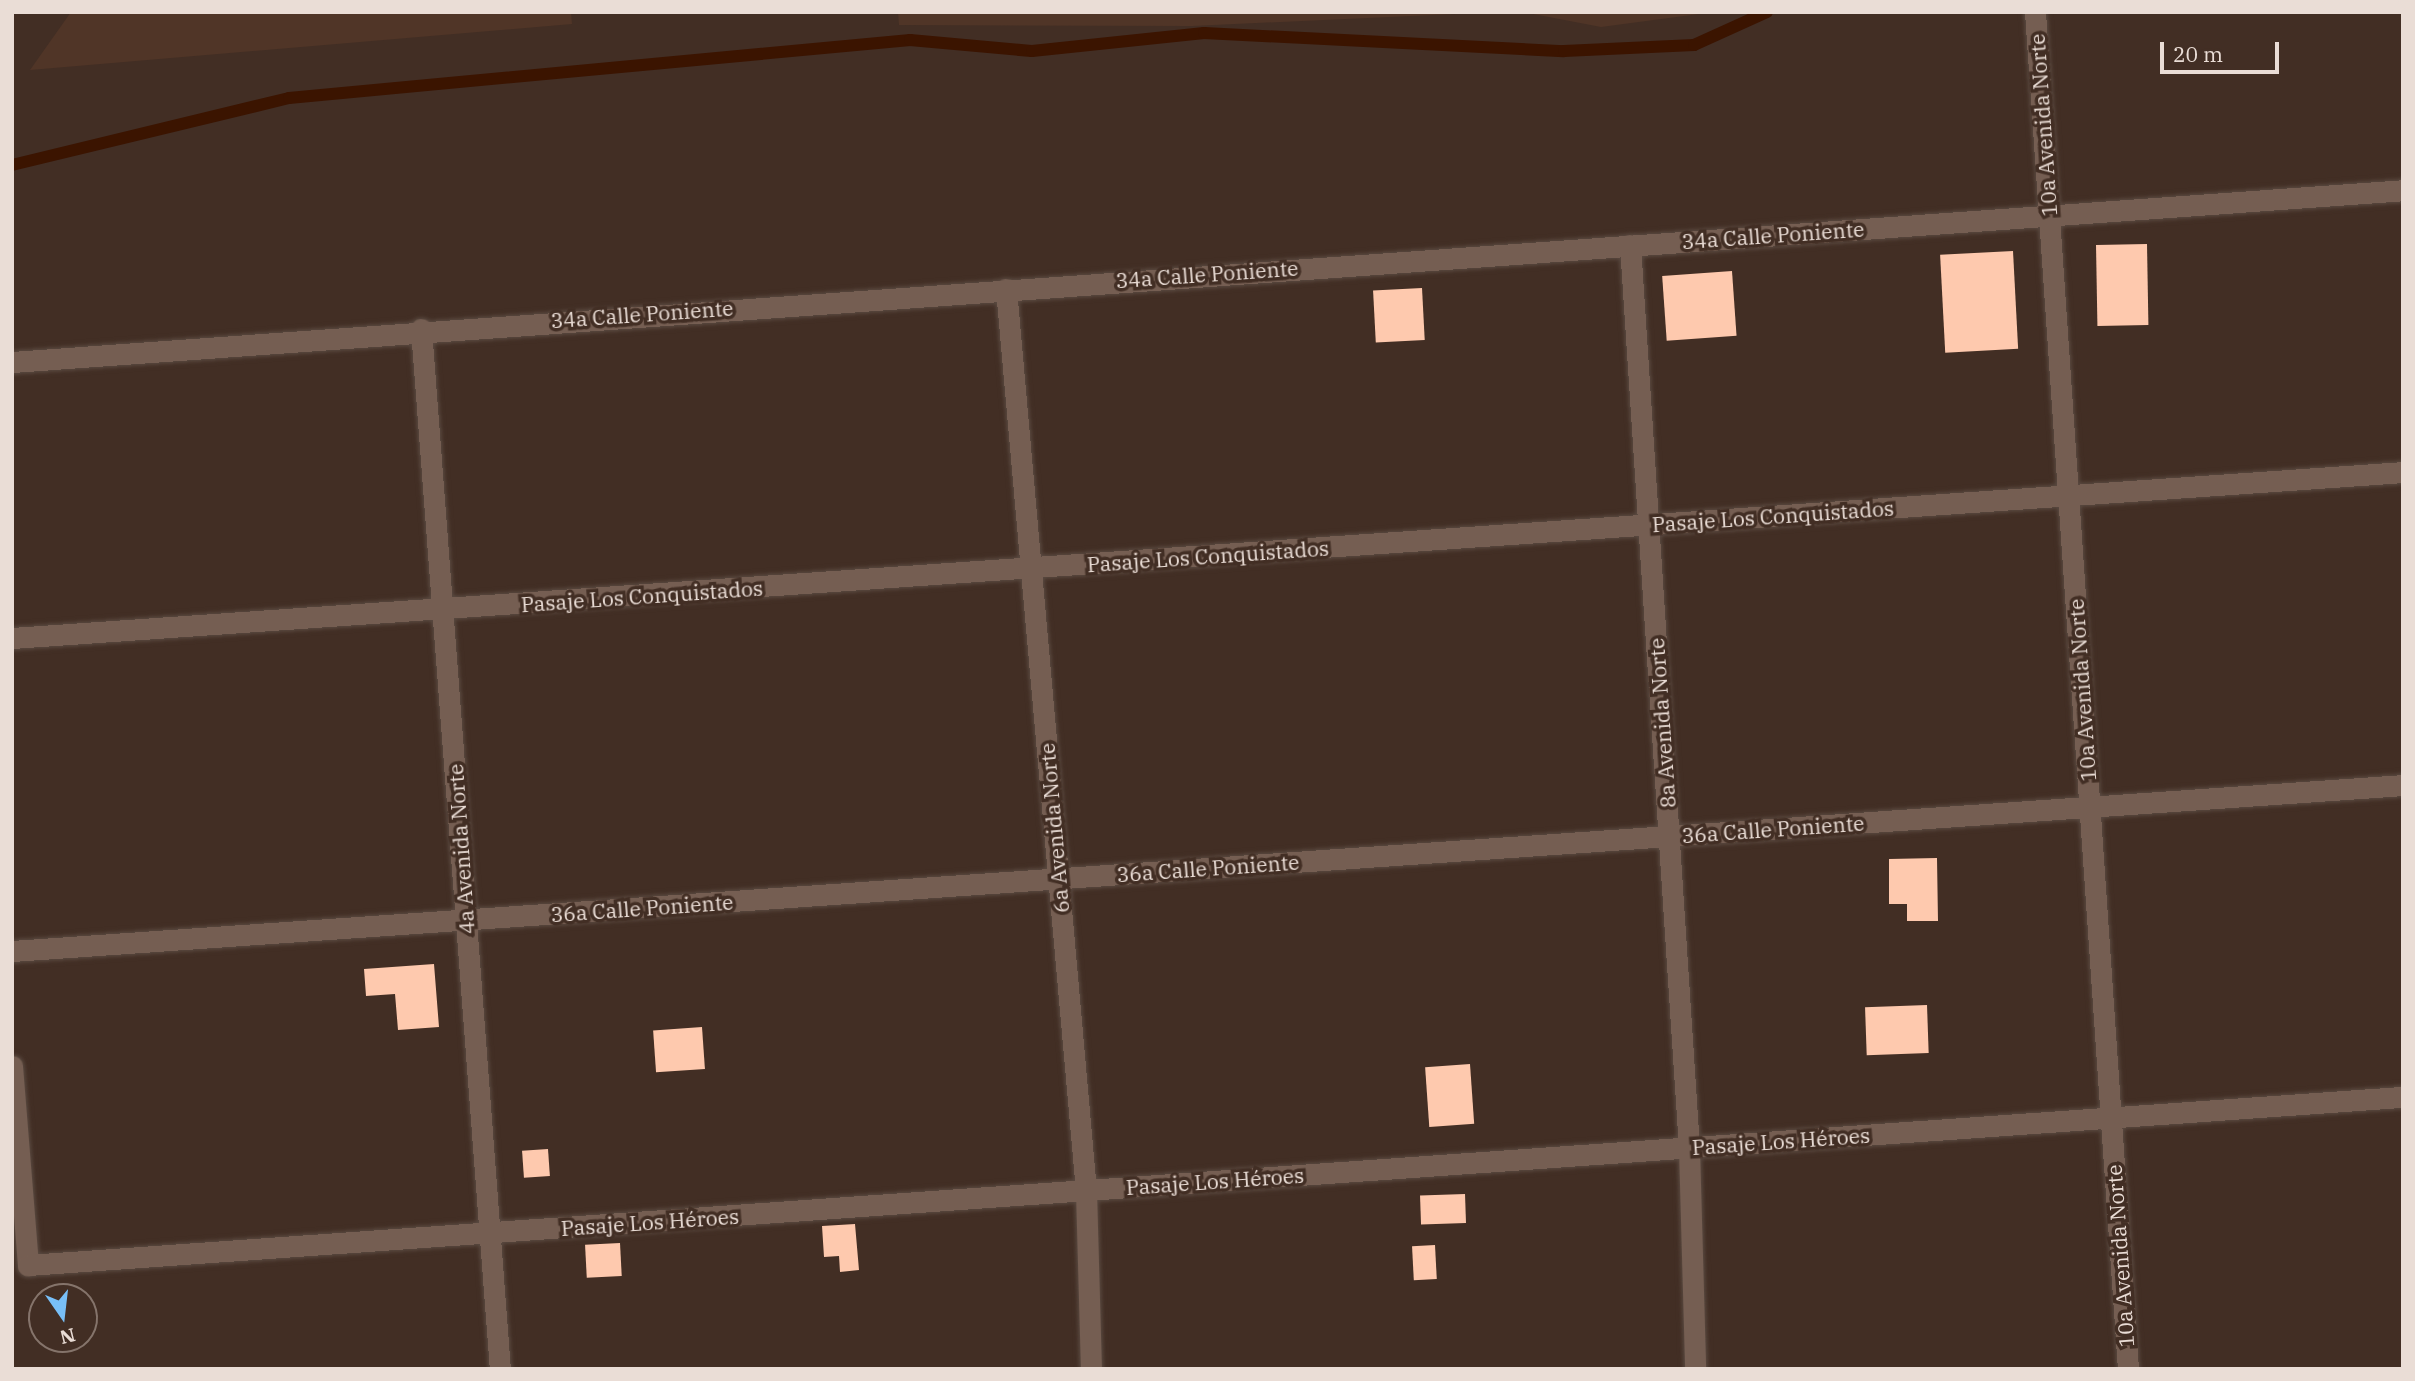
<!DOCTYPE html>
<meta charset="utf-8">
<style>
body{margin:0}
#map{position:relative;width:2415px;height:1381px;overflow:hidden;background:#422e24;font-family:"IBM Plex Serif",serif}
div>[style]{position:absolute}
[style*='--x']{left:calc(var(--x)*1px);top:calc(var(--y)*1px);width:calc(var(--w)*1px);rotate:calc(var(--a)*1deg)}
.built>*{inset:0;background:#503527}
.stream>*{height:12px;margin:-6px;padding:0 6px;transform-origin:6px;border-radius:6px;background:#3b1400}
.building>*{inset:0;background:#fec9ae;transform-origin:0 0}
.roads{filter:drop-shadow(0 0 2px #5a4a41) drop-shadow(0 0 2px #5a4a41)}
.street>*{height:21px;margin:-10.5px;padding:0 10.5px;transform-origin:10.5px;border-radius:10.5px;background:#755e52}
span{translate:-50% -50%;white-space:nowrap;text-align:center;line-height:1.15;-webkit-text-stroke:7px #422e24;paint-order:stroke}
.street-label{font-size:21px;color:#eaddd6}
.frame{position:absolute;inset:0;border:14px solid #eaddd6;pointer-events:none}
.north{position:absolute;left:28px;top:1283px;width:70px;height:70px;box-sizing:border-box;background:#422e24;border:2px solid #85746b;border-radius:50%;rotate:166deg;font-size:19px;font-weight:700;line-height:28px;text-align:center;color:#eaddd6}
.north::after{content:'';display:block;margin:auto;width:24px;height:32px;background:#78bff7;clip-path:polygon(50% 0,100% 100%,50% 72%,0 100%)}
.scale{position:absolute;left:2160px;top:42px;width:119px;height:32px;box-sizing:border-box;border:4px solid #eaddd6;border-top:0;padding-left:9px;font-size:21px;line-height:24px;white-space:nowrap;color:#eaddd6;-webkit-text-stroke:5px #422e24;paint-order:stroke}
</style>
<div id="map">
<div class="built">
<i style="clip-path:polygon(71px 12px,571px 12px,572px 24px,30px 70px)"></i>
<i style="clip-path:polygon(898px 12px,1498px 12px,1192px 26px,899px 25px)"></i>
<i style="clip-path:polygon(1523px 12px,1714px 12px,1601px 27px)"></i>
</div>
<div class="stream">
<i style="--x:12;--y:165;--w:285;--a:-13.6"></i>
<i style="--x:289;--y:98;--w:624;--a:-5.34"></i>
<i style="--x:910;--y:40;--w:122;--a:5.2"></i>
<i style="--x:1032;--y:51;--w:173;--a:-6"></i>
<i style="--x:1204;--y:33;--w:360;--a:2.9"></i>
<i style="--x:1564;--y:51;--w:130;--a:-2.6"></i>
<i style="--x:1694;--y:45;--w:80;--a:-24.3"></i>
</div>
<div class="building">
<i style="left:2147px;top:244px;width:81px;height:51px;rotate:89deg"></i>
<i style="left:2013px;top:251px;width:98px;height:73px;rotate:87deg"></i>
<i style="left:1732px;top:271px;width:65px;height:70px;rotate:86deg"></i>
<i style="left:1422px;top:288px;width:52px;height:49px;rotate:87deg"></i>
<i style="clip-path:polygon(1937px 858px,1938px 921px,1907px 921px,1907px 904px,1889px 904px,1889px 859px)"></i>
<i style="clip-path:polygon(434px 964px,439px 1027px,398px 1030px,395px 994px,366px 996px,364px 969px)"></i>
<i style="left:1927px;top:1005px;width:48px;height:62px;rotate:88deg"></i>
<i style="left:702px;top:1027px;width:42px;height:49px;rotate:86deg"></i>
<i style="left:1470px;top:1064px;width:60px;height:45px;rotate:86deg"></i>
<i style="left:548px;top:1149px;width:27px;height:26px;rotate:86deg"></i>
<i style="left:1465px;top:1194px;width:29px;height:45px;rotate:88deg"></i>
<i style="clip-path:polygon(855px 1224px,859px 1270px,840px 1272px,839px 1256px,824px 1257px,822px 1226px)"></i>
<i style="left:620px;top:1243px;width:33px;height:35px;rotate:87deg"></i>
<i style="left:1435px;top:1245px;width:34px;height:23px;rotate:87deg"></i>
</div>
<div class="roads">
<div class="street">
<i style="--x:2035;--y:12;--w:1360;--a:86.08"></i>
<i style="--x:1630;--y:245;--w:905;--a:86.26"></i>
<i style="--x:1689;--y:1148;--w:221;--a:88.4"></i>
<i style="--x:1006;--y:289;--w:906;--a:84.93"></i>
<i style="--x:1086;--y:1191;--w:178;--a:88.4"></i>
<i style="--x:421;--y:329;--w:1043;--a:85.66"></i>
<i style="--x:12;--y:362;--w:2397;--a:-4.11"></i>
<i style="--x:12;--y:638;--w:2397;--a:-3.97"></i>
<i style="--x:12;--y:951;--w:2397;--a:-3.97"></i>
<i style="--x:12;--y:1066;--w:200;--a:85.4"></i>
<i style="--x:28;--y:1265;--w:2381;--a:-4.05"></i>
</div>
</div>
<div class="street-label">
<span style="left:2043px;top:125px;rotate:-94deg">10a Avenida Norte</span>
<span style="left:1773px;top:235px;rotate:-4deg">34a Calle Poniente</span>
<span style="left:1207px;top:274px;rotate:-4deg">34a Calle Poniente</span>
<span style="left:642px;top:314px;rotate:-4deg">34a Calle Poniente</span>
<span style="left:1773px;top:516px;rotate:-4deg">Pasaje Los Conquistados</span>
<span style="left:1208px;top:556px;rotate:-4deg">Pasaje Los Conquistados</span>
<span style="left:642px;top:596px;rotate:-4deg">Pasaje Los Conquistados</span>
<span style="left:2082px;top:690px;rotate:-94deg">10a Avenida Norte</span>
<span style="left:1662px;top:723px;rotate:-94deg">8a Avenida Norte</span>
<span style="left:1054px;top:828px;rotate:-95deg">6a Avenida Norte</span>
<span style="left:1773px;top:829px;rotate:-4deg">36a Calle Poniente</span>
<span style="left:461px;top:849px;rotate:-94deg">4a Avenida Norte</span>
<span style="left:1208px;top:868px;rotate:-4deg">36a Calle Poniente</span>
<span style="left:642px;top:908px;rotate:-4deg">36a Calle Poniente</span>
<span style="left:1781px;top:1141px;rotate:-4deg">Pasaje Los Héroes</span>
<span style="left:1215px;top:1181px;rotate:-4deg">Pasaje Los Héroes</span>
<span style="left:650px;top:1222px;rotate:-4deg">Pasaje Los Héroes</span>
<span style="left:2120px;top:1256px;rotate:-94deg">10a Avenida Norte</span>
</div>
<div class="frame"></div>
<div class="north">N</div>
<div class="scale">20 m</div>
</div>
